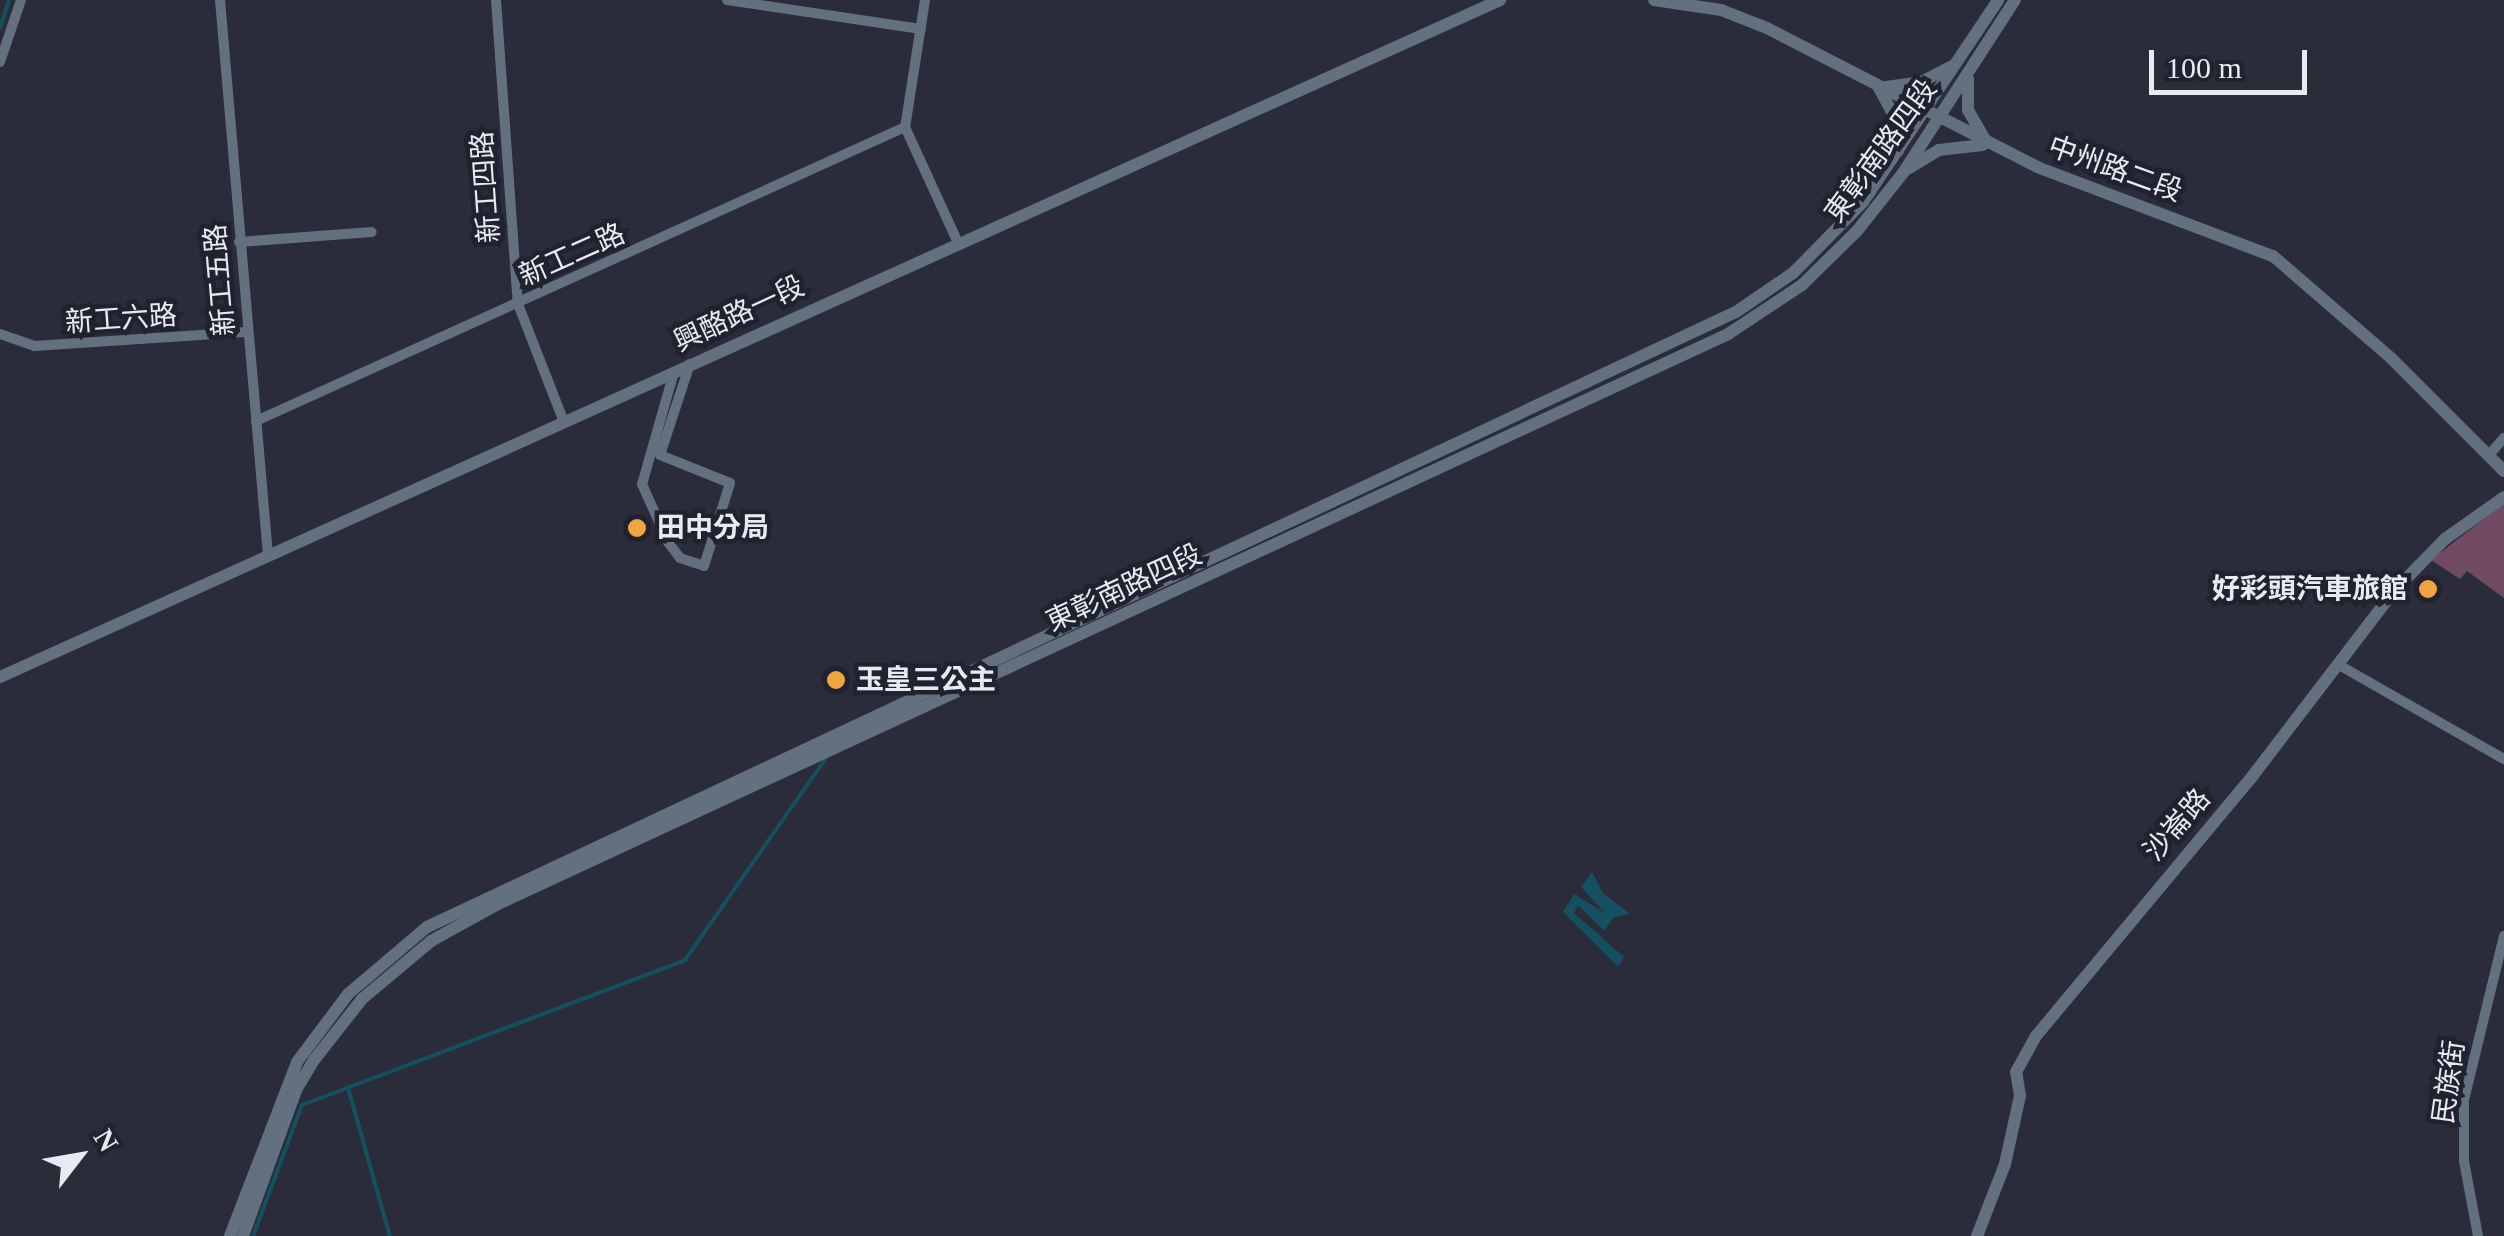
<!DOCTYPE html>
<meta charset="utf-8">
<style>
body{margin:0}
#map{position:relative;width:2504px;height:1236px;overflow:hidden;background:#2a2c39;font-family:"Times New Roman","Noto Sans TC",serif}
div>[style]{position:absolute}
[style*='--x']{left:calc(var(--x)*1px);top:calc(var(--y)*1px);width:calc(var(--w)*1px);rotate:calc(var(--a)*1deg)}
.forest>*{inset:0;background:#704a63}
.water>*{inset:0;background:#155060}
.stream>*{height:4px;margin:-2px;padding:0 2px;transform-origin:2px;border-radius:2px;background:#155060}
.minor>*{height:10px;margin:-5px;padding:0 5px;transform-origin:5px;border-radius:5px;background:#62707f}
.tertiary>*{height:12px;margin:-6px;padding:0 6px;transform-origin:6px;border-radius:6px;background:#62707f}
.dots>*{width:28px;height:28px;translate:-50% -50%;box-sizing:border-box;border:5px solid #21222f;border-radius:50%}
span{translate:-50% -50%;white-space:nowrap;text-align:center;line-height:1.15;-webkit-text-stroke:9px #21222f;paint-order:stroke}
.street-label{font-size:28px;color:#e8eaf3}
.poi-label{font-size:28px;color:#e8eaf3;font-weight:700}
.left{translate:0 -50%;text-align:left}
.right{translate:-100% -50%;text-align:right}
.north{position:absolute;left:30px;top:1106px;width:100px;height:100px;-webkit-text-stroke:8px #21222f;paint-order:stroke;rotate:59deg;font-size:28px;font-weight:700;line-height:40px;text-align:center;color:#e8eaf3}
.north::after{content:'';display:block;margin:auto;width:35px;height:45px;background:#e8eaf3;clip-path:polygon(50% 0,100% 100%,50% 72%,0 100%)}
.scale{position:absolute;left:2149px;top:50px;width:158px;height:45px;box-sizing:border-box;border:5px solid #e8eaf3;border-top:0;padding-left:12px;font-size:30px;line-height:35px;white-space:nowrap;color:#e8eaf3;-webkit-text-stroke:8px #21222f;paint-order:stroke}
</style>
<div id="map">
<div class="forest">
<i style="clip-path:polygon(2504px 503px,2504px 598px,2467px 571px,2460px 579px,2431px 560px)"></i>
</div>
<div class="water">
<i style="clip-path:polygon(1592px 872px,1603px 893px,1630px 914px,1614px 917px,1604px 931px,1578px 905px,1574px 913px,1624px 957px,1618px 967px,1563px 912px,1574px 894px,1605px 913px,1581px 887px)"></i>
</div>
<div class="stream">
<i style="--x:0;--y:28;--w:29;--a:-72"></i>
<i style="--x:348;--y:1088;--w:154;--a:74.2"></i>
<i style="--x:253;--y:1236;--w:140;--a:-69.5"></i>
<i style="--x:302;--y:1105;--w:410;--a:-20.7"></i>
<i style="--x:685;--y:960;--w:245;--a:-55.1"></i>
</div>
<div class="minor">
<i style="--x:220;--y:0;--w:557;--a:85.06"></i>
<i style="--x:496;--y:0;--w:305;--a:85.9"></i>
<i style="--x:518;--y:304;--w:127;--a:68.7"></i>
<i style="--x:727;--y:0;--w:196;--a:8.5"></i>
<i style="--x:925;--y:0;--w:129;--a:98.9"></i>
<i style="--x:905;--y:127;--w:128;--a:65.4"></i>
<i style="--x:0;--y:62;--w:65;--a:-71.3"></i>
<i style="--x:239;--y:242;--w:133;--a:-4.3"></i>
<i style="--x:0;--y:334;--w:36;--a:19"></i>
<i style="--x:34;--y:346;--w:212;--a:-3.8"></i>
<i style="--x:674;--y:372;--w:116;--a:105.9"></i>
<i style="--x:642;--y:484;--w:64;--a:65.9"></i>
<i style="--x:668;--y:542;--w:20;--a:53"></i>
<i style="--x:680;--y:558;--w:25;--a:18"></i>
<i style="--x:704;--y:566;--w:87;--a:-72.6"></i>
<i style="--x:730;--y:483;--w:75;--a:-158.2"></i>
<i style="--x:660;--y:455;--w:96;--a:-71.8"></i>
<i style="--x:256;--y:421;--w:712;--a:-24.37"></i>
<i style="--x:2489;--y:455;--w:23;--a:-49"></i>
<i style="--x:2339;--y:665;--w:190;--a:29.7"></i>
<i style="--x:2478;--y:1236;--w:76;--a:-100.6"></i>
<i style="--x:2464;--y:1161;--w:61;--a:-90"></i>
<i style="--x:2464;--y:1100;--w:169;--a:-76.3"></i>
</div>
<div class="tertiary">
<i style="--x:1654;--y:0;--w:68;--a:8.5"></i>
<i style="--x:1721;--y:10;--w:49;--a:21.4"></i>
<i style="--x:1767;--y:28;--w:304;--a:27.2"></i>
<i style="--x:2037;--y:167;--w:252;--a:20.7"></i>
<i style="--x:2273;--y:256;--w:156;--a:40.8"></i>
<i style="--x:2391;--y:358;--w:160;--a:45"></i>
<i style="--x:1968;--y:79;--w:31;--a:90"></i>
<i style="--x:1968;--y:110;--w:38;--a:60"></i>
<i style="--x:1898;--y:151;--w:35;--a:-97"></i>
<i style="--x:1894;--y:116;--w:32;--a:-118"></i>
<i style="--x:1879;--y:88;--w:42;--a:-8.1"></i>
<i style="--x:1921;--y:82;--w:35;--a:-27"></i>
<i style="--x:1909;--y:168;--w:35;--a:-31"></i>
<i style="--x:1939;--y:150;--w:44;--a:-6.5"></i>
<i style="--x:0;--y:677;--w:1646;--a:-24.29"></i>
<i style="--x:230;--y:1236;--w:186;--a:-68.9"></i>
<i style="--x:297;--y:1062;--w:85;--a:-53.1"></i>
<i style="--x:348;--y:994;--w:104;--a:-40.3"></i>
<i style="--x:427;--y:927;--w:1446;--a:-25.17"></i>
<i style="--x:1736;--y:312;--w:69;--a:-34.4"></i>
<i style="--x:1793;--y:273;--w:100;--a:-45.4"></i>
<i style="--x:1863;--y:202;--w:243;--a:-56.2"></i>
<i style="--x:243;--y:1236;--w:155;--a:-70"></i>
<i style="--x:296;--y:1090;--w:35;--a:-59"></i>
<i style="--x:314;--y:1060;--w:78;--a:-51.8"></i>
<i style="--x:362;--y:999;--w:90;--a:-40"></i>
<i style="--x:431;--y:941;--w:77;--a:-28.9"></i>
<i style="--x:498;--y:904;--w:1356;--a:-24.86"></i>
<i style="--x:1728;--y:334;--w:89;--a:-33.5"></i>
<i style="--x:1802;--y:285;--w:77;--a:-44.5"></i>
<i style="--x:1857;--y:231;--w:74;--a:-51.6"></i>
<i style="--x:1903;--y:173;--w:206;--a:-57.1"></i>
<i style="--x:1977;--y:1236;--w:77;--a:-68.7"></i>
<i style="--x:2005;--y:1164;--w:70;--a:-77.6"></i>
<i style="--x:2020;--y:1096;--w:24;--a:-99"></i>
<i style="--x:2016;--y:1072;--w:41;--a:-60.9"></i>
<i style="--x:2036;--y:1036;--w:336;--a:-50.2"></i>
<i style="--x:2251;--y:778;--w:235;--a:-52.6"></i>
<i style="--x:2394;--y:591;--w:73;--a:-45.6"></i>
<i style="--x:2445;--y:539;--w:72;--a:-35.4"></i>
</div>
<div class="dots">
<i style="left:637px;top:528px;background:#f1a540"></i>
<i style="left:2428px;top:589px;background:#f1a540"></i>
<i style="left:836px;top:680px;background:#f1a540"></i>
</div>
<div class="street-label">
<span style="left:1881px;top:151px;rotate:-54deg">東彰南路四段</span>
<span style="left:2115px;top:169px;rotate:20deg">中州路二段</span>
<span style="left:486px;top:187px;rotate:-94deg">新工四路</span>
<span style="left:572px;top:255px;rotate:-24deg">新工二路</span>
<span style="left:220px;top:280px;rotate:-95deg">新工五路</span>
<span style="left:739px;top:314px;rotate:-25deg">興酪路一段</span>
<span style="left:121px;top:319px;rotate:-4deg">新工六路</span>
<span style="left:1124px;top:588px;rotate:-25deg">東彰南路四段</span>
<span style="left:2177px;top:825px;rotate:-49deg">沙崙路</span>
<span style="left:2449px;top:1082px;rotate:-82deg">民族街</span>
</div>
<div class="poi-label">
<span class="left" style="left:657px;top:528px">田中分局</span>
<span class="right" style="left:2408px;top:589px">好彩頭汽車旅館</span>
<span class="left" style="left:856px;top:680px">玉皇三公主</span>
</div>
<div class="north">N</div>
<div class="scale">100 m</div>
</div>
